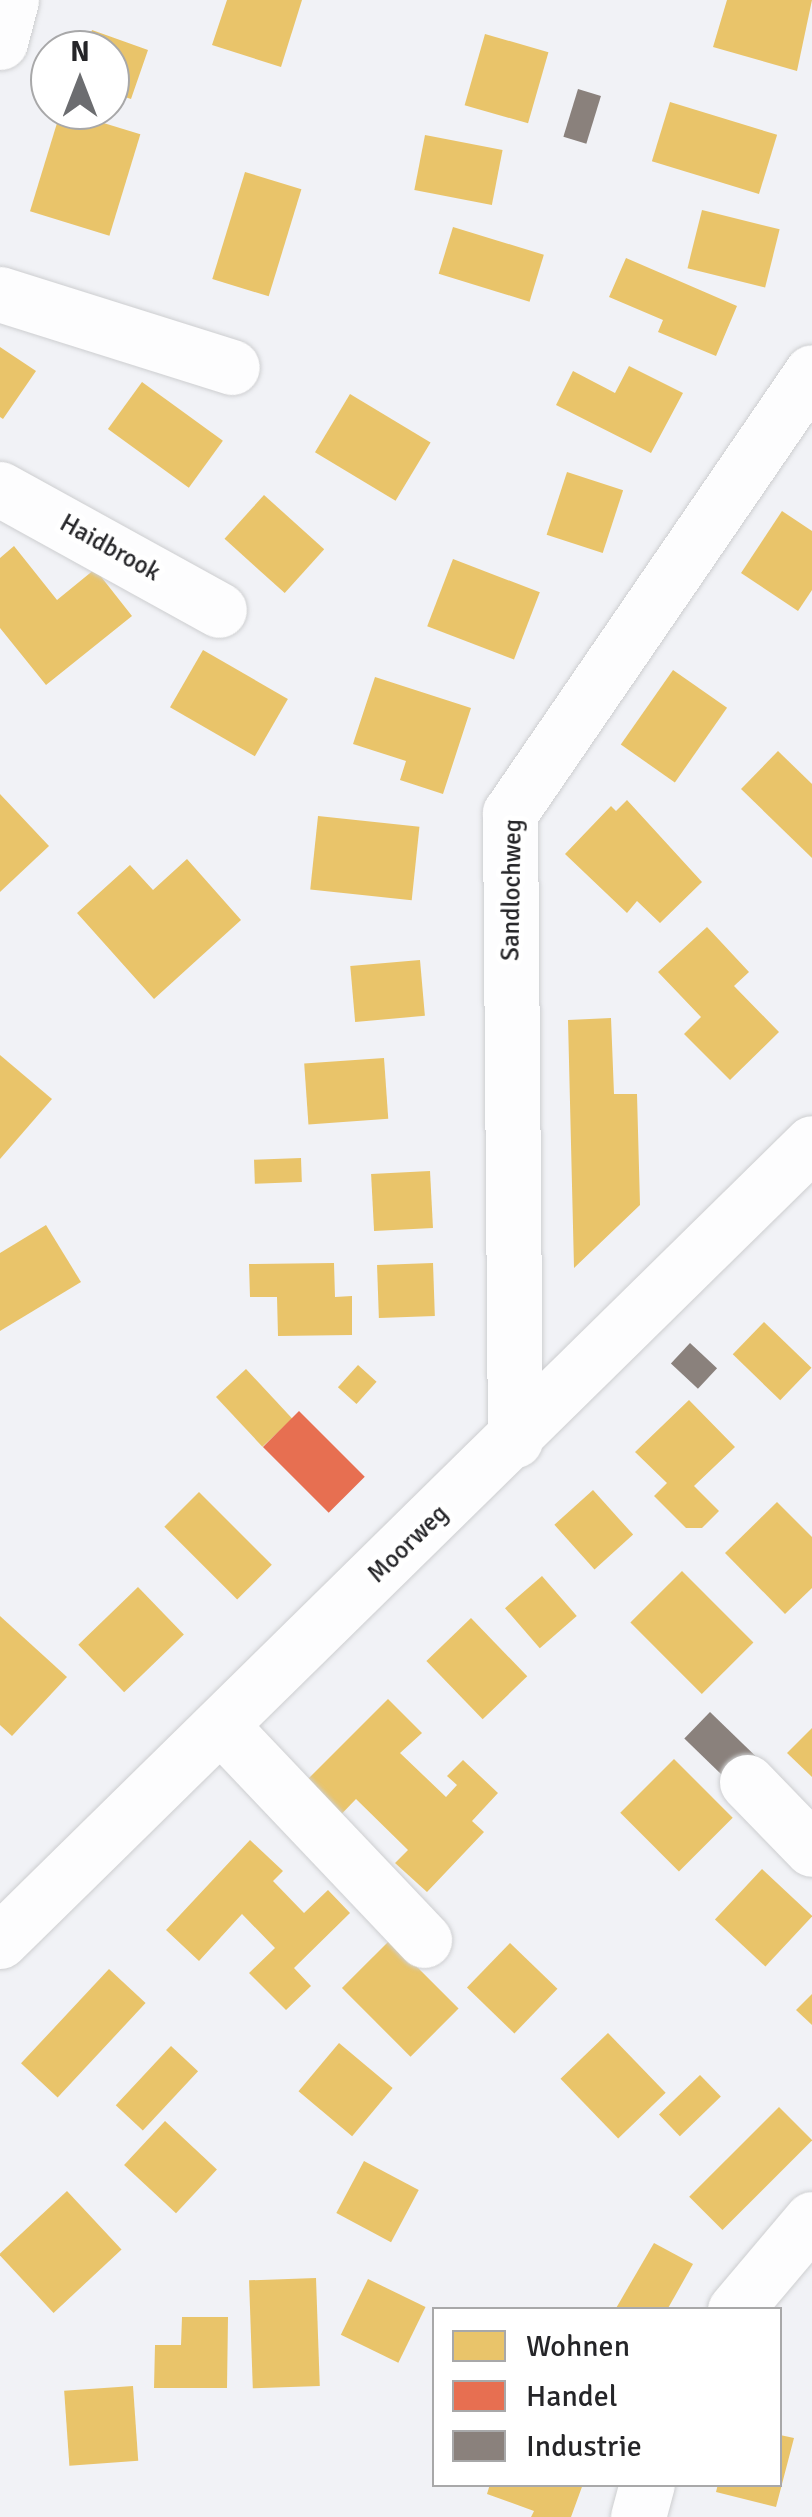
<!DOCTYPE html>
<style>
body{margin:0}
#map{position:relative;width:812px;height:2517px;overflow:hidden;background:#f1f2f6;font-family:Signika,sans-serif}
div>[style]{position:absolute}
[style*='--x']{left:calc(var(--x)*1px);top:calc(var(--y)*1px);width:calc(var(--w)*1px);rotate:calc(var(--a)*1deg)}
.homes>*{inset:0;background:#e9c46a;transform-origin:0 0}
.shops>*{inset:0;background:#e76f51;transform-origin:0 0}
.industry>*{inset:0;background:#8a817c;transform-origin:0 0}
.roads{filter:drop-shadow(0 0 2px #cdced0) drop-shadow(0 0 2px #cdced0)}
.minor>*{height:55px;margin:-27.5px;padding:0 27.5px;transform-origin:27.5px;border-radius:27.5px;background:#fdfdfe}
span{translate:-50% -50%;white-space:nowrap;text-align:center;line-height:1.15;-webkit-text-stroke:10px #fff;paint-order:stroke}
.street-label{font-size:25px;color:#252528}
.legend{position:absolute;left:432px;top:2307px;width:350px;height:180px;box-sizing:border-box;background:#fff;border:2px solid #a8a8a9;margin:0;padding:12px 18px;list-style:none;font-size:30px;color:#252528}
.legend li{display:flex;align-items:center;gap:20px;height:50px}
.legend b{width:50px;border:2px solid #a8a8a9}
.north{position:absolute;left:30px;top:30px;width:100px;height:100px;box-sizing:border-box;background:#fff;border:2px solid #a8a8a9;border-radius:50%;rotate:0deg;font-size:28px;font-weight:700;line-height:40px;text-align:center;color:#252528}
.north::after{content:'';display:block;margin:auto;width:35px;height:45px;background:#6c6d70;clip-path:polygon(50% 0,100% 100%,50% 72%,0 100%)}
</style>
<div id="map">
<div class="homes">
<i style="clip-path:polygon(227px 0,302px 0,281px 67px,212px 45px)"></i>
<i style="clip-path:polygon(727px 0,812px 0,797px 71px,713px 47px)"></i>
<i style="clip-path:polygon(92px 30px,148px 50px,131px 99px,110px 92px,110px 50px,85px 50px)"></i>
<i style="left:485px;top:34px;width:66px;height:74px;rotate:16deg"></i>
<i style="left:670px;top:102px;width:112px;height:62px;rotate:17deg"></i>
<i style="left:61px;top:110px;width:83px;height:106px;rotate:17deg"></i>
<i style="left:425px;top:135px;width:79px;height:56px;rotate:11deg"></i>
<i style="left:245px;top:172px;width:59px;height:112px;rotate:17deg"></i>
<i style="left:702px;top:210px;width:80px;height:60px;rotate:14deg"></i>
<i style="left:453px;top:227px;width:95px;height:49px;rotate:17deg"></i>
<i style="clip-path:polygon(626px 258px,737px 306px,716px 356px,658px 332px,663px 320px,609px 297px)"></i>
<i style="clip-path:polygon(0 347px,36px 371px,3px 419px,0 417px)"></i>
<i style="clip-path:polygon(629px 366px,683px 393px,651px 453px,556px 405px,573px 371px,615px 393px)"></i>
<i style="left:142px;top:382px;width:100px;height:58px;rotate:36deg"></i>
<i style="left:350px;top:394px;width:94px;height:68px;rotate:31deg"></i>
<i style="left:567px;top:472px;width:59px;height:66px;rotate:18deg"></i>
<i style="left:264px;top:495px;width:81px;height:59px;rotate:42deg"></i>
<i style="clip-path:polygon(782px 511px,812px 531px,812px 590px,798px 611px,741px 573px)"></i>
<i style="clip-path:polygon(14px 546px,57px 600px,95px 569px,132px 616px,46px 685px,0 628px,0 558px)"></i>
<i style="left:453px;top:559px;width:93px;height:72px;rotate:21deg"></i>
<i style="left:203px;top:650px;width:98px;height:66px;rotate:30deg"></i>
<i style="left:673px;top:670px;width:66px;height:91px;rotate:35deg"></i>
<i style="clip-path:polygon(375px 677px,471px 708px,443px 794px,400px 780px,406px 761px,353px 744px)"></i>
<i style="clip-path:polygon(778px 751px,812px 784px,812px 858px,741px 789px)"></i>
<i style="clip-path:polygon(0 794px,49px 846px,0 892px)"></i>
<i style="clip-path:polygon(627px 800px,702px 882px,660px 923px,637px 901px,627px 913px,565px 854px,611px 806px,616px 811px)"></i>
<i style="left:318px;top:816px;width:102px;height:74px;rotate:6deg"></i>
<i style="clip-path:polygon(187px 859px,241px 920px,154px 999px,77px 913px,130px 865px,153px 890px)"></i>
<i style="clip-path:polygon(707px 927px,749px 972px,734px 986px,779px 1032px,730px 1080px,684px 1034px,701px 1017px,658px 972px)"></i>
<i style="left:420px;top:960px;width:56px;height:70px;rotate:85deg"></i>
<i style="clip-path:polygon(611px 1018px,614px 1094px,637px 1094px,640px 1205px,574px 1268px,568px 1020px)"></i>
<i style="clip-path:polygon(0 1055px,52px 1099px,0 1159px)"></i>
<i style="left:384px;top:1058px;width:61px;height:80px;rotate:86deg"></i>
<i style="left:301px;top:1158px;width:24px;height:47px;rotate:88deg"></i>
<i style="left:430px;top:1171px;width:57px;height:59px;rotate:87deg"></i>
<i style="clip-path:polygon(46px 1225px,81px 1282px,0 1331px,0 1253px)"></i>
<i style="clip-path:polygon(334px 1263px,335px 1297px,352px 1296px,352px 1335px,278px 1336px,277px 1297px,250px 1297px,249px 1264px)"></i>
<i style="left:433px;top:1263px;width:53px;height:56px;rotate:88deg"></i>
<i style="left:764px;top:1322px;width:66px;height:45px;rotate:44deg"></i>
<i style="left:358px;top:1365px;width:25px;height:30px;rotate:42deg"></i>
<i style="left:246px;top:1369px;width:68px;height:41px;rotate:47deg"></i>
<i style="clip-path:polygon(689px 1400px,735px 1447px,694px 1486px,719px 1511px,702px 1528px,686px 1528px,654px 1496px,667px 1483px,635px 1452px)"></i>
<i style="left:593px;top:1490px;width:60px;height:52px;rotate:48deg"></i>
<i style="left:199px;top:1492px;width:103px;height:49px;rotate:45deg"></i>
<i style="clip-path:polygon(777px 1502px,812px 1537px,812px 1588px,785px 1614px,725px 1553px)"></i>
<i style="left:682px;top:1571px;width:101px;height:73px;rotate:45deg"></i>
<i style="left:542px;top:1576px;width:53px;height:49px;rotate:49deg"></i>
<i style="left:138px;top:1587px;width:66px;height:83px;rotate:46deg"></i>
<i style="clip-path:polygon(0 1616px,67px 1677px,12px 1736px,0 1725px)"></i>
<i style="left:471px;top:1618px;width:81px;height:62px;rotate:46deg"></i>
<i style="clip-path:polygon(388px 1699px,422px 1733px,400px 1753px,446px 1797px,457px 1785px,447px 1776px,463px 1760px,498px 1793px,472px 1821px,484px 1832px,427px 1892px,395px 1863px,408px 1850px,356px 1799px,329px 1827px,294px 1793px)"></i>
<i style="clip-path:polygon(812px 1728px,812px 1777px,787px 1753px)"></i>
<i style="left:674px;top:1759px;width:83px;height:76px;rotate:45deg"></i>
<i style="clip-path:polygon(250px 1840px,283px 1871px,273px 1881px,304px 1913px,328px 1890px,350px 1913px,294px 1968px,311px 1986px,286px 2010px,249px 1973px,275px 1948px,242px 1914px,199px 1961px,166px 1930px)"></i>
<i style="left:762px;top:1869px;width:69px;height:69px;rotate:43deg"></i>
<i style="left:390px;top:1940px;width:97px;height:68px;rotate:45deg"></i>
<i style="left:510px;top:1943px;width:66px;height:62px;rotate:44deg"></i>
<i style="left:109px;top:1969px;width:50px;height:129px;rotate:43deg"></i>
<i style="clip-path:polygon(812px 1994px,812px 2025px,796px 2010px)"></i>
<i style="left:608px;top:2033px;width:83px;height:66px;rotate:46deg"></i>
<i style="left:339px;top:2043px;width:70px;height:63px;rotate:40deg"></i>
<i style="left:171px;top:2046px;width:37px;height:81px;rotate:43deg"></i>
<i style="left:700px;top:2075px;width:30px;height:57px;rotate:46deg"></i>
<i style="left:779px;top:2107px;width:47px;height:127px;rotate:45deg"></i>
<i style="left:165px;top:2121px;width:71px;height:60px;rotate:43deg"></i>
<i style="left:364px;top:2161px;width:62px;height:59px;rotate:28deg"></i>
<i style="left:67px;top:2191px;width:80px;height:93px;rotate:47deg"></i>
<i style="clip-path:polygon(654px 2243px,693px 2264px,667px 2310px,615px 2310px)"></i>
<i style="left:316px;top:2278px;width:108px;height:67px;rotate:88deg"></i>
<i style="left:368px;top:2279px;width:64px;height:62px;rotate:26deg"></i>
<i style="clip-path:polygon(182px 2317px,228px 2317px,227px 2388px,154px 2388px,155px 2345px,181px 2345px)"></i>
<i style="left:133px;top:2386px;width:75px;height:69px;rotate:86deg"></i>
<i style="clip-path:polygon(780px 2435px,794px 2438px,776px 2507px,716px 2492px,718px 2484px,780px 2484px)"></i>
<i style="clip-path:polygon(490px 2484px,583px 2484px,571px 2517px,531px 2517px,534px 2511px,487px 2494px)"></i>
</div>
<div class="shops">
<i style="left:299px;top:1411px;width:93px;height:51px;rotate:45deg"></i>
</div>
<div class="industry">
<i style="left:578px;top:89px;width:24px;height:50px;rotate:17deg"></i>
<i style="left:690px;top:1343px;width:37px;height:28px;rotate:43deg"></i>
<i style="left:710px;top:1712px;width:65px;height:37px;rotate:44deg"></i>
</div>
<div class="roads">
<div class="minor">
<i style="--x:0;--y:42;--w:43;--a:-75.3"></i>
<i style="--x:0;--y:294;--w:243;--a:17.5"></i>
<i style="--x:0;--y:489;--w:250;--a:28.9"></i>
<i style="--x:515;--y:1440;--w:627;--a:-90.46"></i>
<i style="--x:510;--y:813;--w:534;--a:-55.6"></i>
<i style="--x:221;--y:1726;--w:295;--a:46.5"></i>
<i style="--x:747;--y:1782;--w:93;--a:45.9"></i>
<i style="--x:0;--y:1941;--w:1138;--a:-44.5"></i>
<i style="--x:735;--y:2310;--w:119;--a:-49.8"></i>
<i style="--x:638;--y:2517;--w:34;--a:-75"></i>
</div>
</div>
<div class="street-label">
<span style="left:110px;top:548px;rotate:29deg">Haidbrook</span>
<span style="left:512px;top:890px;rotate:-89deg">Sandlochweg</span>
<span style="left:408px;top:1544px;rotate:-44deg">Moorweg</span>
</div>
<ul class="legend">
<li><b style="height:28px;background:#e9c46a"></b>Wohnen</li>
<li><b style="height:28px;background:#e76f51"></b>Handel</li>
<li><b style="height:28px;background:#8a817c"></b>Industrie</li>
</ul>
<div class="north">N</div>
</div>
